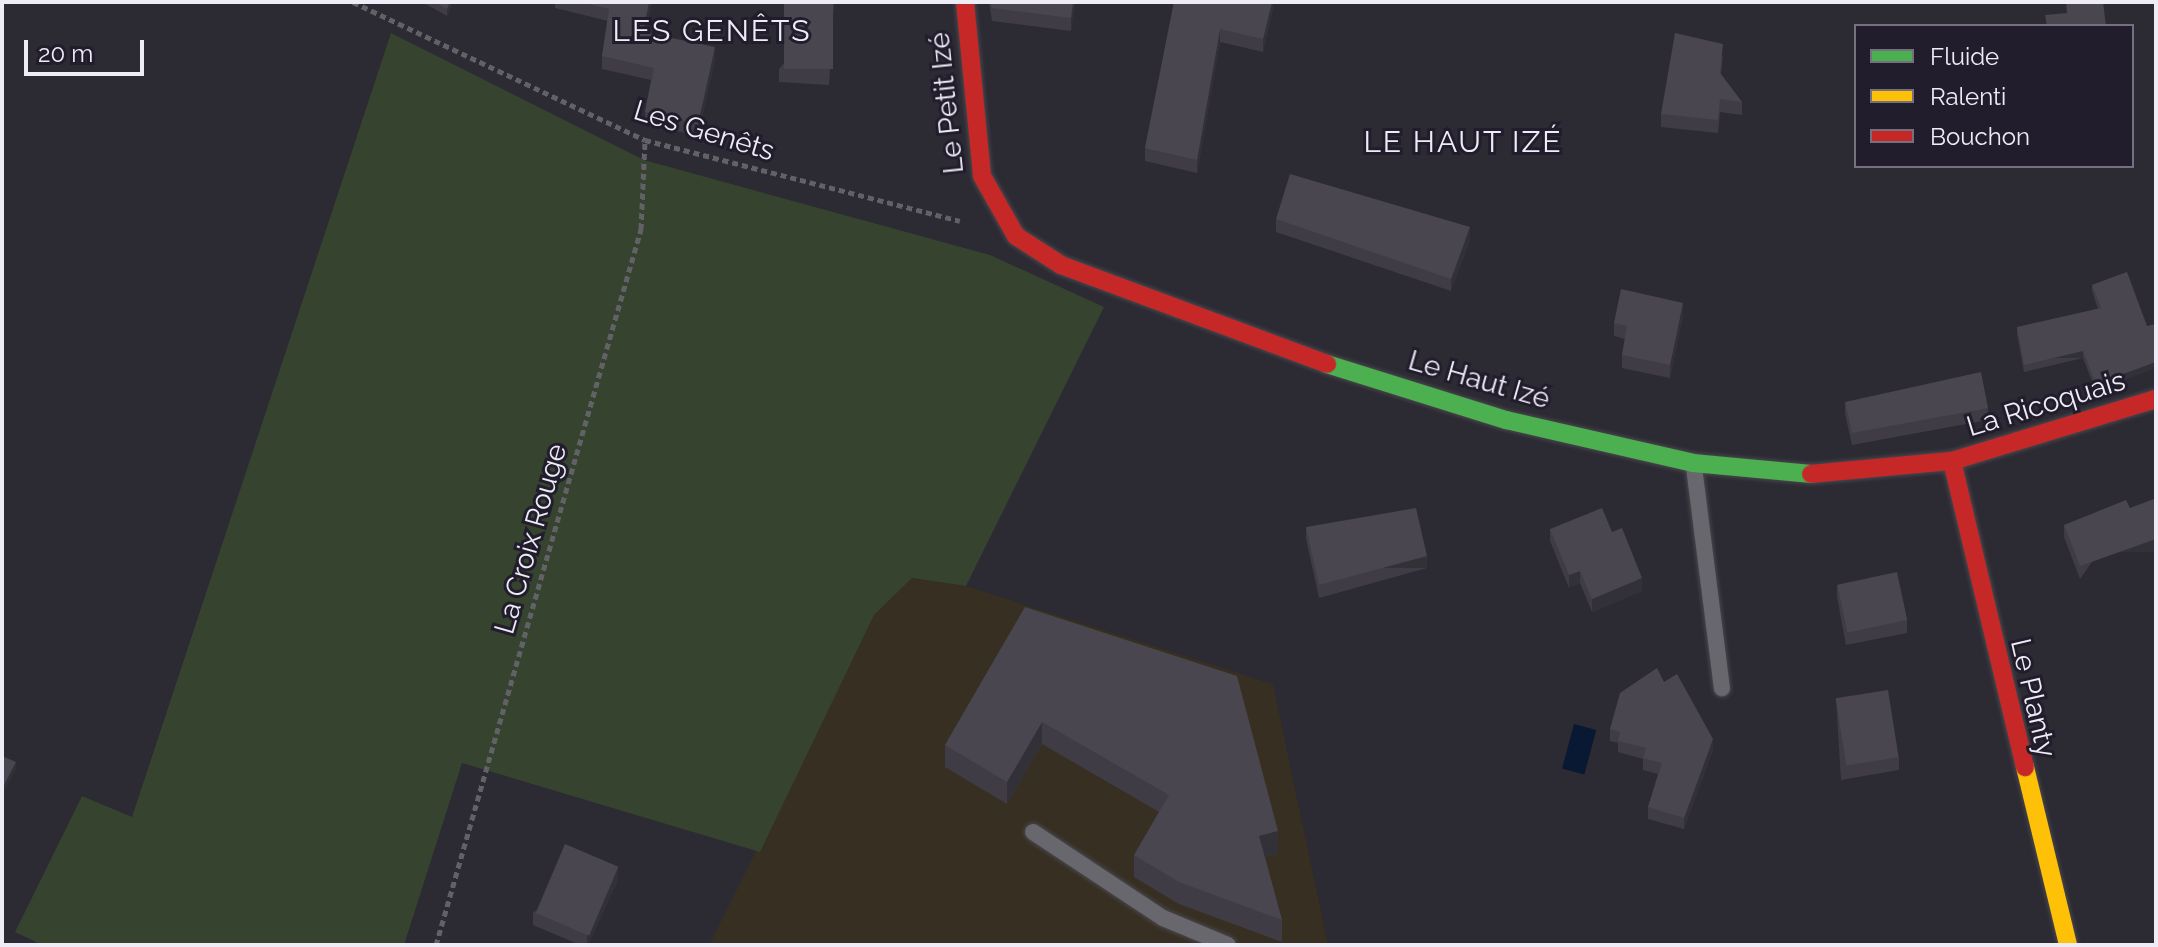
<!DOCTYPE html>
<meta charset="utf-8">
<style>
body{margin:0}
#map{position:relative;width:2158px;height:947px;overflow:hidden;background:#2c2a32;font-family:Raleway,sans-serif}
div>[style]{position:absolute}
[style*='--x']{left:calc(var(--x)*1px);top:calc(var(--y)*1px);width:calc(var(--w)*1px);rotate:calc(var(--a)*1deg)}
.industrial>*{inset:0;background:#372f22}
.green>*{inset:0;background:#35432f}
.water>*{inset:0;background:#091833;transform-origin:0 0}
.path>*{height:5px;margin-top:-2.5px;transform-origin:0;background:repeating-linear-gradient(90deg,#636168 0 6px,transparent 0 10px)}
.roads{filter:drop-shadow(0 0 2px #49474e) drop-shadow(0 0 2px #49474e)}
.lane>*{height:16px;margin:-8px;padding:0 8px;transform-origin:8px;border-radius:8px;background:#69676e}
.fast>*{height:18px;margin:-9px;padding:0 9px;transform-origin:9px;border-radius:9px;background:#4caf50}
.slow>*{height:18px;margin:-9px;padding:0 9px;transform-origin:9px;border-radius:9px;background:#ffc107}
.jam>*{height:18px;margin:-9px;padding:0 9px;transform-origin:9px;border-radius:9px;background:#c62828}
.wall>*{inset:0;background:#3f3c45}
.shaded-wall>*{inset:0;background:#333138;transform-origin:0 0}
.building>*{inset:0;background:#494650;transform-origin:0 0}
span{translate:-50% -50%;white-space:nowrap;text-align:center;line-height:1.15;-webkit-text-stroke:6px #221d2c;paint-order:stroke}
.street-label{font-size:28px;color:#eeecf6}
.neighbourhood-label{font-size:30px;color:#eeecf6;letter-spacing:2px}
.frame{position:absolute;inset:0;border:4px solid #eeecf6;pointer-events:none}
.legend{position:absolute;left:1854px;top:24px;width:280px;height:144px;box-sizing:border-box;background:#221d2c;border:2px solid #74707d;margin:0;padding:10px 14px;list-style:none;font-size:24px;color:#eeecf6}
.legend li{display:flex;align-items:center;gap:16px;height:40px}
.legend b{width:40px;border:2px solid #74707d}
.scale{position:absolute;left:24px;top:40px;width:120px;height:36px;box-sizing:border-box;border:4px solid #eeecf6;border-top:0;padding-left:10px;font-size:24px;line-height:28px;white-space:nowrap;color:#eeecf6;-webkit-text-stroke:6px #221d2c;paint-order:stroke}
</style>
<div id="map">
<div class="industrial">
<i style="clip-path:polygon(912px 578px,966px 586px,1273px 684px,1328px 945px,709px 945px,874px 615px)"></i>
</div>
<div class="green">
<i style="clip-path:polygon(391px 33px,644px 160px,990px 255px,1104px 307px,966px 586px,912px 578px,874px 615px,760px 852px,462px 763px,404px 945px,42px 945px,15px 932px,82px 796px,132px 817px)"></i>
</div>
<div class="water">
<i style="left:1574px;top:724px;width:23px;height:46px;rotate:15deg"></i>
</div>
<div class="path">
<i style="--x:353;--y:2;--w:323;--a:25.3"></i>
<i style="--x:645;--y:140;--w:325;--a:14.4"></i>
<i style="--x:436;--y:945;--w:745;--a:-74.02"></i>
<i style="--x:641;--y:229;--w:89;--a:-87.4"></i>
</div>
<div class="roads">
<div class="lane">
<i style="--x:1694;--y:467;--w:223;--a:82.8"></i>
<i style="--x:1033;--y:832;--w:156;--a:33.5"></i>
<i style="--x:1163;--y:918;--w:70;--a:22.6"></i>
</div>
<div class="fast">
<i style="--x:1327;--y:364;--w:188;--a:17.4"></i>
<i style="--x:1506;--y:420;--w:192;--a:12.9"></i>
<i style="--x:1693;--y:463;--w:119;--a:5.3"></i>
</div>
<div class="slow">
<i style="--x:2025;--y:767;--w:183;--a:76.4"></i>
</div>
<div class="jam">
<i style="--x:965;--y:2;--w:175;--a:84.4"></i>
<i style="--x:982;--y:176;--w:69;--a:60.5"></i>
<i style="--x:1016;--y:236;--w:54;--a:32.8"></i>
<i style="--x:1061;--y:265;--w:284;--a:20.4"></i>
<i style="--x:1952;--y:461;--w:315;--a:76.6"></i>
<i style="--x:1811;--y:474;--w:142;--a:-5.3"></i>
<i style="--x:1952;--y:461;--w:213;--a:-16.9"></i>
</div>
</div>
<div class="wall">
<i style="clip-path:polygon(422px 2px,453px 2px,447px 16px)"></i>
<i style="clip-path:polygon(555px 2px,652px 2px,645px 32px,715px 59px,698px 136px,645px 124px,645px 112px,651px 80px,602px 69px,602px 56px,608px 21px,555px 8px)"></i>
<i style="clip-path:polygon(834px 2px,829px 85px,779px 82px,779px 69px)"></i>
<i style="clip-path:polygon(989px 2px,1075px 2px,1071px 31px,992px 21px)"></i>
<i style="clip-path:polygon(1174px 2px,1273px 2px,1273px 8px,1263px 52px,1220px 42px,1197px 173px,1145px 161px,1145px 148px)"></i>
<i style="clip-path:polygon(1723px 56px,1721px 74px,1742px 102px,1742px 115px,1720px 112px,1718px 133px,1661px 127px,1661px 114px)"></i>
<i style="clip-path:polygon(1276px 219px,1470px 240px,1451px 291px,1276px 232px)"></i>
<i style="clip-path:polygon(2127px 272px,2096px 391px,2083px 358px,2024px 372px,2017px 334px,2017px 327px,2098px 309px,2092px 291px,2092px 285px)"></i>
<i style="clip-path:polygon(1683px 316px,1670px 378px,1622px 368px,1622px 355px,1625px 339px,1614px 336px,1614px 323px)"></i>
<i style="clip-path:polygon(1845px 402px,1988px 408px,1988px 420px,1852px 445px,1845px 414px)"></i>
<i style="clip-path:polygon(2130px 508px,2080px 579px,2064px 537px,2064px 525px)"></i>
<i style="clip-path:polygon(1306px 527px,1427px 568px,1319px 598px,1306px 539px)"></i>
<i style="clip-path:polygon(1550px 529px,1612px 532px,1642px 591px,1592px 612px,1580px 583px,1569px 588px,1550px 541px)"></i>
<i style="clip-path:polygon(1837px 585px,1907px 620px,1907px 633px,1846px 645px,1837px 597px)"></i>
<i style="clip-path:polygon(1025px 607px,1278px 853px,1265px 857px,1282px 920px,1282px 942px,1179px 904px,1134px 877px,1134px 855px,1159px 812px,1042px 744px,1007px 804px,945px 767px,945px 745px)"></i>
<i style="clip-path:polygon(1664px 682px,1713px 750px,1684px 829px,1648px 819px,1648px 807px,1658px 774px,1643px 770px,1643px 759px,1618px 752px,1618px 743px,1610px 741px,1610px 729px)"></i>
<i style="clip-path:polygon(1836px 698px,1899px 757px,1899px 770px,1841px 780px)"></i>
<i style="clip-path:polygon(618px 880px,588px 945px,580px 945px,533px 925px,533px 912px)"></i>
</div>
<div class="shaded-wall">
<i style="clip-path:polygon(450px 2px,453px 2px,447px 16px,447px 9px)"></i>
<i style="clip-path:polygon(649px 2px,652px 2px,643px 44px,643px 32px)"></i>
<i style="clip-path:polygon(1073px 2px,1075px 2px,1071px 31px,1071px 18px)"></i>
<i style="clip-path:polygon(1272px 2px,1273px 2px,1273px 8px,1263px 52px,1263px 39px)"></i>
<i style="clip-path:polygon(1220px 29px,1220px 42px,1197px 173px,1197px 160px)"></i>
<i style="clip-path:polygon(715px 47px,715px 59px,698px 136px,698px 124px)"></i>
<i style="clip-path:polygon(1470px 227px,1470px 240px,1451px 291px,1451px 279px)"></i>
<i style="clip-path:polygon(1683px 303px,1683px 316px,1670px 378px,1670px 365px)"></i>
<i style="left:2083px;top:351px;width:7px;height:61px;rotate:90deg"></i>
<i style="clip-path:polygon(2156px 362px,2156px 368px,2096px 391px,2096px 384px)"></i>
<i style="left:2156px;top:539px;width:13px;height:81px;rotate:90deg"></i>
<i style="left:1427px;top:556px;width:12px;height:112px;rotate:90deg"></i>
<i style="clip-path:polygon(1580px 571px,1580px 583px,1569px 588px,1569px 575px)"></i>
<i style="clip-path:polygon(1642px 578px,1642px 591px,1592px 612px,1592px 599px)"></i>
<i style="clip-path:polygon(1042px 722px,1042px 744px,1007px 804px,1007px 782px)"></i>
<i style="clip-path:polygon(1713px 739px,1713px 750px,1684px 829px,1684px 818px)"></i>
<i style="clip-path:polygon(16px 762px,16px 769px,2px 796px,2px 789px)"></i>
<i style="clip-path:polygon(1278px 831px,1278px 853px,1259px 858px,1259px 836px)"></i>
<i style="clip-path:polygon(618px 867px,618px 880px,588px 945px,587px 945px,587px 935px)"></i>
</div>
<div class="building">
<i style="clip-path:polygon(434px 2px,450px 2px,447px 9px)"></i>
<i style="clip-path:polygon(581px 2px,649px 2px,643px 32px,715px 47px,698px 124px,645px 112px,654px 68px,602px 56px,609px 9px)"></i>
<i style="left:784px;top:2px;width:49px;height:67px"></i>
<i style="clip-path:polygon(991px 2px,1073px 2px,1071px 18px,992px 8px)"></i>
<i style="clip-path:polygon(1174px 2px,1272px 2px,1263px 39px,1220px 29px,1197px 160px,1145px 148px)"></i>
<i style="clip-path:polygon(2066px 2px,2103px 2px,2106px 26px,2047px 26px,2045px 15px,2067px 13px)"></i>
<i style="clip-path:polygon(1675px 33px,1723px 44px,1720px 73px,1742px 102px,1720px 99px,1718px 120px,1661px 114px)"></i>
<i style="clip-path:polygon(1290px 174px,1470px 227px,1451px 279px,1276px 219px)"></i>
<i style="clip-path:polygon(2127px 272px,2147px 326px,2156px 324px,2156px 362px,2096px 384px,2083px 351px,2024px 365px,2017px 327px,2101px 308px,2092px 285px)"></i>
<i style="clip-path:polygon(1621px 289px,1683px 303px,1670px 365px,1622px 355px,1627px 326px,1614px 323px)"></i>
<i style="clip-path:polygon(1981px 372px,1988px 408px,1852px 433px,1845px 402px)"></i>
<i style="clip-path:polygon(2154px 499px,2156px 504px,2156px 539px,2080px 566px,2064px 525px,2126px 500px,2130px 508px)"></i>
<i style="clip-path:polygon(1416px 508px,1427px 556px,1319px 585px,1306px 527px)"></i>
<i style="clip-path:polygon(1602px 508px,1612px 532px,1622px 528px,1642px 578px,1592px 599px,1580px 571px,1569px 575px,1550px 529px)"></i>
<i style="left:1897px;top:572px;width:49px;height:61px;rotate:78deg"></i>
<i style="clip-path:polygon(1025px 607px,1237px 676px,1278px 831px,1259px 836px,1282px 920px,1179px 882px,1134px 855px,1169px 795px,1042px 722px,1007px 782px,945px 745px)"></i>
<i style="clip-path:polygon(1657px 668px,1664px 682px,1677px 674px,1713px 739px,1684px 818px,1648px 807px,1662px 763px,1643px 758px,1646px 748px,1618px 741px,1620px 732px,1610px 729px,1620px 693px)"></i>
<i style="left:1888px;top:690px;width:68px;height:53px;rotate:81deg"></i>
<i style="clip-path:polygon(2px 756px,16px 762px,2px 789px)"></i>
<i style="left:565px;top:844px;width:58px;height:75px;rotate:23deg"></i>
</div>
<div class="street-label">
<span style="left:947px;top:103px;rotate:-96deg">Le Petit Izé</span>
<span style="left:704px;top:131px;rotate:17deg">Les Genêts</span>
<span style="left:1479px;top:380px;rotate:16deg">Le Haut Izé</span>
<span style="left:2046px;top:404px;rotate:-17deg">La Ricoquais</span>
<span style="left:531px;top:539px;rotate:-74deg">La Croix Rouge</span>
<span style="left:2033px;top:698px;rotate:77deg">Le Planty</span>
</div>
<div class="neighbourhood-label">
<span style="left:712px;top:31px">LES GENÊTS</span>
<span style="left:1463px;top:142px">LE HAUT IZÉ</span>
</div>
<div class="frame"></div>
<ul class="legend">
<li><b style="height:10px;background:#4caf50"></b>Fluide</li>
<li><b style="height:10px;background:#ffc107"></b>Ralenti</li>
<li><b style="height:10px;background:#c62828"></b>Bouchon</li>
</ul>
<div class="scale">20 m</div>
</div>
